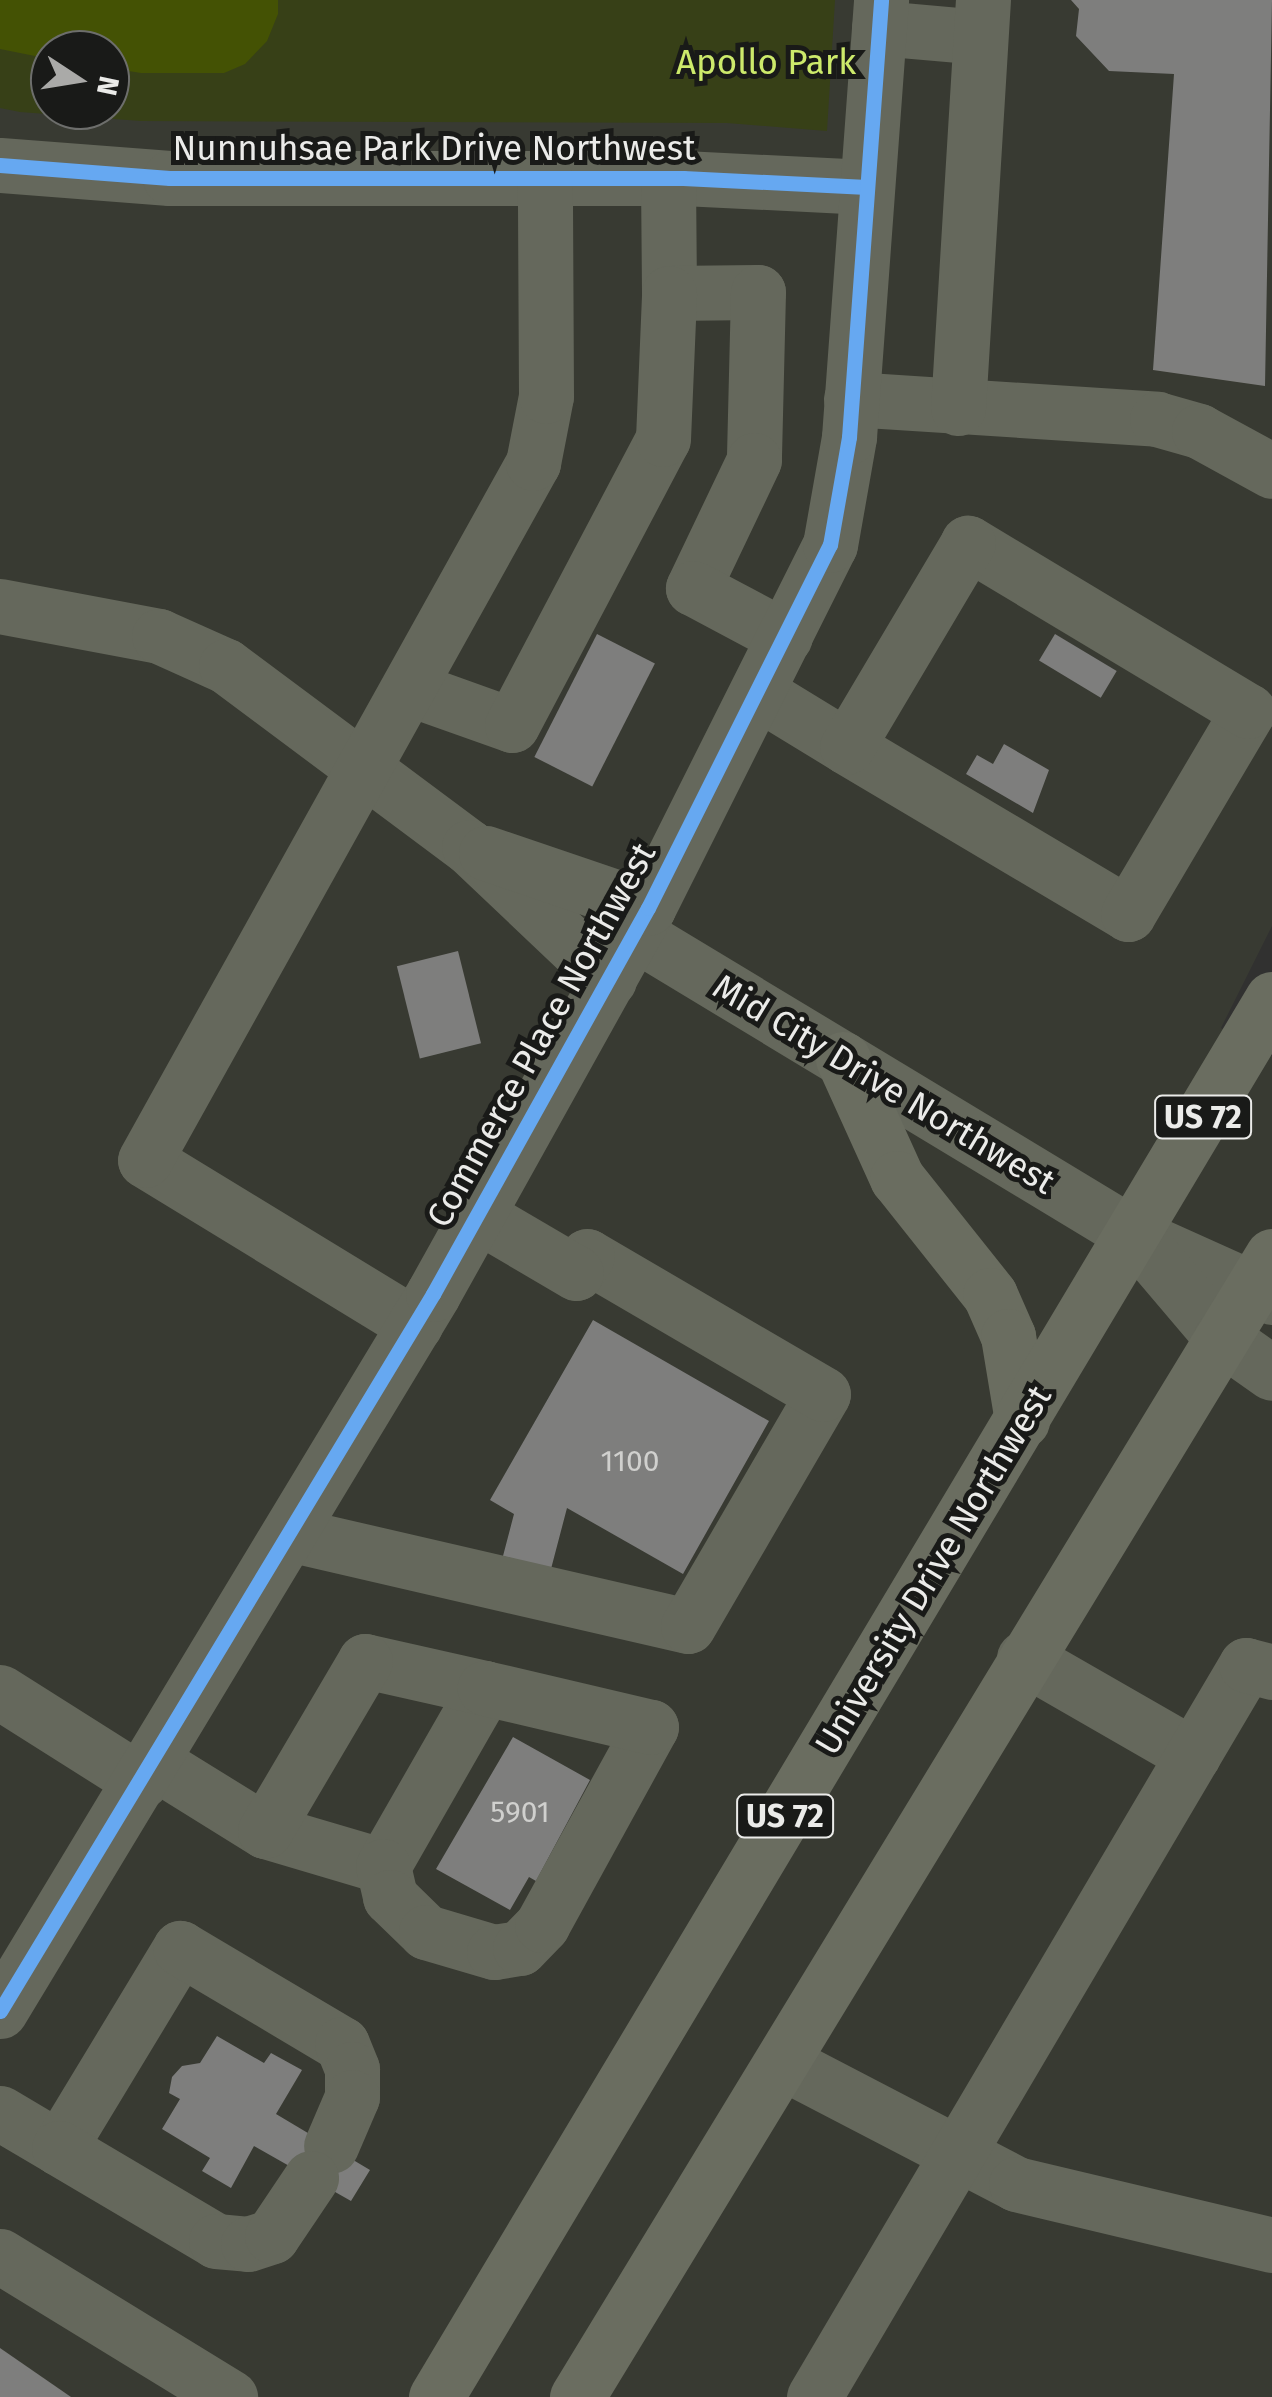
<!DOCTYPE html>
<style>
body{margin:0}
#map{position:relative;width:1272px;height:2397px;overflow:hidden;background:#313130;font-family:"Fira Sans",sans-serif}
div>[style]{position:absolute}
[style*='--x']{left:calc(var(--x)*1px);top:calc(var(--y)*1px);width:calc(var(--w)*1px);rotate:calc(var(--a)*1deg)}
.built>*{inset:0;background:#383a32}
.green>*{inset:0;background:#374017}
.water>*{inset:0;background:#445204}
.building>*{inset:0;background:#7e7e7d;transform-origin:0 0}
.minor>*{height:55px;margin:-27.5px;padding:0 27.5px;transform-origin:27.5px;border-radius:27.5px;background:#65685c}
.highway>*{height:55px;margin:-27.5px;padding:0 27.5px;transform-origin:27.5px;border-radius:27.5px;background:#6a6d60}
.cycleway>*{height:15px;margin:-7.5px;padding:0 7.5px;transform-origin:7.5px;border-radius:7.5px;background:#66a8f1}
span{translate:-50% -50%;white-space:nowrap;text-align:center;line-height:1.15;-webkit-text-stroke:10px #191a18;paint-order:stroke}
.number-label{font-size:30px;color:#d0d0ce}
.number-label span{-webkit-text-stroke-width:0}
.shield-label span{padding:2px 8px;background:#191a18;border:2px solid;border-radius:8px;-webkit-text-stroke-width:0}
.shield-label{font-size:32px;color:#ebebe9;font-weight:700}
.park-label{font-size:35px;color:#cdea6b}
.street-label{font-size:35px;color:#ebebe9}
.north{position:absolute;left:30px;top:30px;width:100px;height:100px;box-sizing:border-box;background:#191a18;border:2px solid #6d6e6c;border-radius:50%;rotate:102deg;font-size:28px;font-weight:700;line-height:40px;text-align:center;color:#ebebe9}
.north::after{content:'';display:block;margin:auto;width:35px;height:45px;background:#aaaaa8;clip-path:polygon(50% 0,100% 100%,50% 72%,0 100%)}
</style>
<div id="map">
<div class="built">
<i style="clip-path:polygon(evenodd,0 0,1272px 0,1272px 926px,1221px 1028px,1272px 1056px,1272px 2397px,0 2397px,0 0,50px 50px,110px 50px,110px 110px,50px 110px,50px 50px)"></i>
</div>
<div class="green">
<i style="clip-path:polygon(evenodd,0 0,835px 0,827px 131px,727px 123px,141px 121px,20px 112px,0 108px,0 0,50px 50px,110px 50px,110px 110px,50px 110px,50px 50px)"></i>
</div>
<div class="water">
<i style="clip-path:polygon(0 0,278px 0,278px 14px,267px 41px,245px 64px,224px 73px,141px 73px,110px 68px,110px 50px,50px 50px,50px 59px,0 49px)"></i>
</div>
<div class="building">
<i style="clip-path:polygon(1071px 0,1272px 0,1265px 386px,1153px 370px,1174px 74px,1109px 71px,1076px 36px,1079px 9px)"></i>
<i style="left:597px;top:634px;width:65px;height:138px;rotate:27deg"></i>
<i style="left:1055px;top:634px;width:72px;height:31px;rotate:31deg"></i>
<i style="clip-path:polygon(1004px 744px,1049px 770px,1033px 813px,966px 774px,977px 755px,993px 764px)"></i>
<i style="left:458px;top:951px;width:95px;height:63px;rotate:76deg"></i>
<i style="clip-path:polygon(593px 1320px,769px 1421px,683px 1574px,567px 1508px,551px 1569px,503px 1556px,514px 1514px,490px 1500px)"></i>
<i style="clip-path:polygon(513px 1737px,590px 1780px,536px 1881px,529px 1877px,510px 1910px,436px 1869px)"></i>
<i style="clip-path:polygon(217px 2036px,264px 2063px,271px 2053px,302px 2070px,276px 2114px,370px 2170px,351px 2201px,254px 2146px,231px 2188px,202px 2171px,210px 2158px,162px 2129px,180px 2099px,169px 2093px,172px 2077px,182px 2066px,200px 2063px)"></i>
<i style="clip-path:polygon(0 2348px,71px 2397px,0 2397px)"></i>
</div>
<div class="minor">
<i style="--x:879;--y:28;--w:101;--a:5.1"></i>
<i style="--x:0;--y:165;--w:170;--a:4.4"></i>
<i style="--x:170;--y:178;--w:513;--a:0"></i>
<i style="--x:683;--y:178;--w:184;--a:2.8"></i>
<i style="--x:668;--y:178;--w:115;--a:89.5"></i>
<i style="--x:669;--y:293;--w:89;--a:-0.6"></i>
<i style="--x:758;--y:292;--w:168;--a:91.4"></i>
<i style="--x:754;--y:460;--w:142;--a:115.5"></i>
<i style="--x:693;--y:588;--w:104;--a:28"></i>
<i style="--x:851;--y:399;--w:307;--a:3.7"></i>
<i style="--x:1157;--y:419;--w:44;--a:15.9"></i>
<i style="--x:1199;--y:431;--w:83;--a:28.7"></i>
<i style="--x:958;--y:408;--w:409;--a:-86.5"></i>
<i style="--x:0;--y:606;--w:162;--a:10.7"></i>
<i style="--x:159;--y:636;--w:73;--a:24.1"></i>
<i style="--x:226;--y:666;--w:303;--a:36.7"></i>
<i style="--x:469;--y:847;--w:193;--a:43.5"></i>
<i style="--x:411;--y:689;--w:107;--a:19.6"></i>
<i style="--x:512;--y:725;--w:323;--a:-62.2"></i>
<i style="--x:663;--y:439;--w:146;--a:-87.6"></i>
<i style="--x:757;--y:692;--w:105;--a:31.4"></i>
<i style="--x:847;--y:747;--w:327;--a:30.7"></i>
<i style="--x:1128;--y:914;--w:236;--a:-59.4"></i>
<i style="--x:1248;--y:711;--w:327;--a:-149"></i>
<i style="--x:968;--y:543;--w:237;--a:120.7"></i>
<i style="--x:486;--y:853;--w:171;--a:18.8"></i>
<i style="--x:634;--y:933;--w:584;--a:31.13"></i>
<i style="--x:1134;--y:1235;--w:151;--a:24.2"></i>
<i style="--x:1142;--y:1244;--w:122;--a:49.7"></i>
<i style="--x:1221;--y:1337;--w:62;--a:35.2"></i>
<i style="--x:415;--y:1325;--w:316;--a:-148.6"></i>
<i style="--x:145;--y:1160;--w:798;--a:-60.9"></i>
<i style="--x:533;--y:463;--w:68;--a:-79"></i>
<i style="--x:546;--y:396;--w:218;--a:-90.3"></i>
<i style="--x:289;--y:1534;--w:409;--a:13"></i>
<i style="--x:688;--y:1626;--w:268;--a:-59.8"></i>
<i style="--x:823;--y:1394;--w:273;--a:-149.7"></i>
<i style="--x:587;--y:1256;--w:20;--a:123"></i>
<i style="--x:576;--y:1273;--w:115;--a:-149.6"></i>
<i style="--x:1024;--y:1658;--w:195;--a:29.9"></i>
<i style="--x:0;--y:1692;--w:167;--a:32.3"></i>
<i style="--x:152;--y:1761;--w:133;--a:31.8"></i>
<i style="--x:265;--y:1831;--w:123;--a:16.5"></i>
<i style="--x:383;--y:1866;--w:205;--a:-60.2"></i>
<i style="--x:485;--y:1688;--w:123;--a:-167.3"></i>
<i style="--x:365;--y:1661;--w:197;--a:120.5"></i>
<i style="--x:383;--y:1866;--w:32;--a:77"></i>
<i style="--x:390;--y:1897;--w:50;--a:44.2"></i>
<i style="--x:426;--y:1932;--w:71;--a:16.4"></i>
<i style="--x:494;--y:1952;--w:26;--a:-9"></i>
<i style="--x:520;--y:1948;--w:32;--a:-46"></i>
<i style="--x:542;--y:1925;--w:226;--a:-61.2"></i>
<i style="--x:651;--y:1727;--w:171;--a:-166.8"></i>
<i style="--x:0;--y:2011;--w:838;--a:-58.87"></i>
<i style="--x:433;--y:1294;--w:442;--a:-60.9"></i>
<i style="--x:648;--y:908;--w:406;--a:-63.4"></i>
<i style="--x:830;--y:545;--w:110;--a:-80"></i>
<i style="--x:849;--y:437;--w:438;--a:-85.8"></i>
<i style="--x:782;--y:2062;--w:264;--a:27.5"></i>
<i style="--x:1016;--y:2184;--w:263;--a:13.4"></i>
<i style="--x:0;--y:2113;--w:69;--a:30.7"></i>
<i style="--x:59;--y:2148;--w:234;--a:-58.8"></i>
<i style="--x:180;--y:1948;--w:188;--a:30.7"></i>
<i style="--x:342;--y:2044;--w:27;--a:68"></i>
<i style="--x:352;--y:2069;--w:28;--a:90"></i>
<i style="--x:352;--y:2097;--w:53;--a:113.2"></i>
<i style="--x:59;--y:2148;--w:182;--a:30.6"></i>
<i style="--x:216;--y:2241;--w:32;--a:5"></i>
<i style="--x:248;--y:2244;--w:25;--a:-18"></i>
<i style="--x:272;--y:2236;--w:70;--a:-56.1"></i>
<i style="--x:0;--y:2256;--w:270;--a:31.5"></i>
<i style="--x:814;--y:2397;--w:850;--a:-59.45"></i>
<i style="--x:1246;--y:1665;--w:27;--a:15"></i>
</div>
<div class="highway">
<i style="--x:843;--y:1059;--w:131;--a:65.6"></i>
<i style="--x:897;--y:1178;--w:149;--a:51.5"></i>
<i style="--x:990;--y:1295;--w:45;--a:66.3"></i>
<i style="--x:1008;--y:1336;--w:86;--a:80.6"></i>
<i style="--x:436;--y:2397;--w:1629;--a:-59.12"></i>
<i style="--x:577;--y:2397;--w:1336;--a:-58.65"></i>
</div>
<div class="cycleway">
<i style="--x:0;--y:165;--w:170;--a:4.4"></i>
<i style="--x:170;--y:178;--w:513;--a:0"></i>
<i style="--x:683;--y:178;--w:184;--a:2.8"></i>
<i style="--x:0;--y:2011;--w:838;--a:-58.87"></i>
<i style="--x:433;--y:1294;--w:442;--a:-60.9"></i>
<i style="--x:648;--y:908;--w:406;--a:-63.4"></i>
<i style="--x:830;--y:545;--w:110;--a:-80"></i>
<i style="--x:849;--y:437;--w:438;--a:-85.8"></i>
</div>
<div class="number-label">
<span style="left:630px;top:1461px">1100</span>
<span style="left:520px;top:1812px">5901</span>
</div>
<div class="shield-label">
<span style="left:1203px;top:1117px">US 72</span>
<span style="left:785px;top:1816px">US 72</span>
</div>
<div class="park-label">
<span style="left:766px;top:62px">Apollo Park</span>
</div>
<div class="street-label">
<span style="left:434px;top:148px">Nunnuhsae Park Drive Northwest</span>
<span style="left:541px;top:1035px;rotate:-61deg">Commerce Place Northwest</span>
<span style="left:884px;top:1084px;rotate:31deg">Mid City Drive Northwest</span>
<span style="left:933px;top:1570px;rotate:-59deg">University Drive Northwest</span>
</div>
<div class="north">N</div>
</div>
